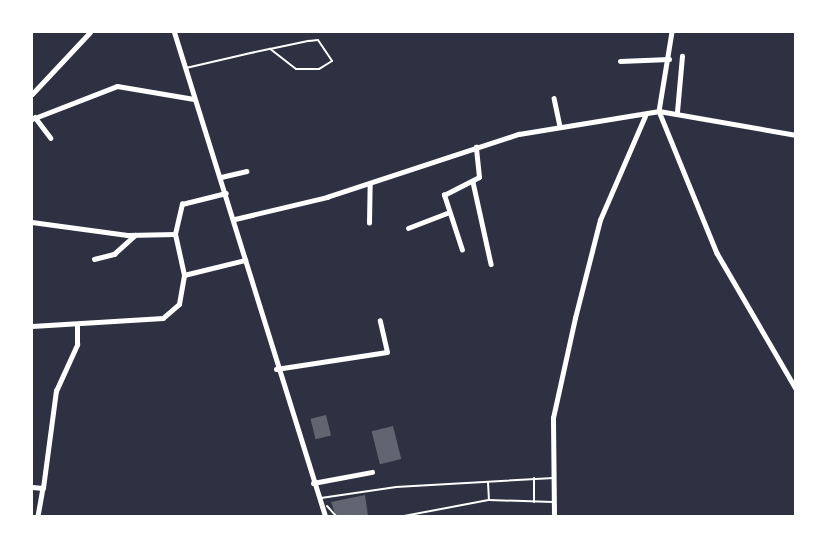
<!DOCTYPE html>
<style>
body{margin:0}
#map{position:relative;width:827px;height:548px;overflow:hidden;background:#2d3142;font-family:Manrope,sans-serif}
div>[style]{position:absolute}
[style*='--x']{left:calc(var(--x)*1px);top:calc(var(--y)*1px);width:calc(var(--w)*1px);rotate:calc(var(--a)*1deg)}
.building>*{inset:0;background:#626471;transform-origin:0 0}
.service>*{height:2px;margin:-1px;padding:0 1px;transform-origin:1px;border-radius:1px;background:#fff}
.minor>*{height:4.5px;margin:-2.25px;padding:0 2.25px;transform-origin:2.25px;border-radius:2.25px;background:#fff}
.tertiary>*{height:5px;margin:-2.5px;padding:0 2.5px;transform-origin:2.5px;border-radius:2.5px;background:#fff}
span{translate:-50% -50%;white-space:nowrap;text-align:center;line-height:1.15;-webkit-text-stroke:4.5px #fff;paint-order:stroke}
.frame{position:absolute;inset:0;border:33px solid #fff;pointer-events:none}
</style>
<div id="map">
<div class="building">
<i style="left:326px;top:415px;width:21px;height:16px;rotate:76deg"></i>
<i style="left:393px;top:426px;width:34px;height:22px;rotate:76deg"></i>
<i style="clip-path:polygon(365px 495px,368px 516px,336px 516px,331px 502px)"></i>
</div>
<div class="service">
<i style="--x:186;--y:68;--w:62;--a:-13.1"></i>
<i style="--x:246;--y:54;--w:25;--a:-12"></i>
<i style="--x:270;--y:49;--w:40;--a:-12"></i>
<i style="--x:309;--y:41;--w:9;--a:-6"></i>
<i style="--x:318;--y:40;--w:25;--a:56"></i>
<i style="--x:332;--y:61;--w:15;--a:148"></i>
<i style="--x:319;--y:69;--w:23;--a:180"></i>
<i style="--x:296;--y:69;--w:33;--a:-142"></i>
<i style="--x:534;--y:478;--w:24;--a:90"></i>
<i style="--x:488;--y:482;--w:18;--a:87"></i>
<i style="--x:321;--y:498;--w:76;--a:-8.3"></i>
<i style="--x:396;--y:487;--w:158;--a:-3.3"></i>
<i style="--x:327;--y:506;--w:13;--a:48"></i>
<i style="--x:404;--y:516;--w:86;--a:-10.7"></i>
<i style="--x:489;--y:500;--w:64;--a:1.8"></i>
</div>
<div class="minor">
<i style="--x:672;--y:32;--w:80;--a:99.3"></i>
<i style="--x:659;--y:111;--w:153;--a:67.8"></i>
<i style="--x:717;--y:253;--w:157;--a:59.8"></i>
<i style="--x:620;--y:61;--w:49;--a:-2.3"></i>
<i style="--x:554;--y:98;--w:29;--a:78"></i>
<i style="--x:677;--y:112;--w:56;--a:-84.9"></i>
<i style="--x:35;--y:117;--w:26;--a:53"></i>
<i style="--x:221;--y:177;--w:26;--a:-13"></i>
<i style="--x:473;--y:182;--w:84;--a:77.6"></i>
<i style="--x:235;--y:219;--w:95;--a:-13.4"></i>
<i style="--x:327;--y:197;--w:202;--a:-18.2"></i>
<i style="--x:519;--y:134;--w:142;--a:-9.3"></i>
<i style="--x:659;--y:111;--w:139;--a:9.9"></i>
<i style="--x:32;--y:222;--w:96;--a:7.8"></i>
<i style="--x:127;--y:235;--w:48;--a:-1.2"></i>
<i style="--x:369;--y:223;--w:39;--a:-89"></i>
<i style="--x:408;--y:228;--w:42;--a:-21"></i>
<i style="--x:462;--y:250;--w:58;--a:-108.1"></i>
<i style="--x:444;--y:195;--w:39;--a:-27"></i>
<i style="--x:479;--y:177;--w:30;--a:-96"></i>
<i style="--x:94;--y:259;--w:21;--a:-14"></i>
<i style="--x:114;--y:254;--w:28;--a:-42"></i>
<i style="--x:184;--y:275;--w:42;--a:-102.4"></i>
<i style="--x:175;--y:234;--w:31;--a:-77"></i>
<i style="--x:182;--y:204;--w:45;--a:-14"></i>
<i style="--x:32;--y:326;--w:131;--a:-3.5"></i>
<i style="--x:163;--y:318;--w:21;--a:-41"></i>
<i style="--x:179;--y:304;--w:29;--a:-80"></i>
<i style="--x:184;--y:275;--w:63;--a:-13.8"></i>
<i style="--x:276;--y:369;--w:112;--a:-8.7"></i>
<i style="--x:387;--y:352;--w:32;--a:-103"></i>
<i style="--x:313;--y:483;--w:60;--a:-10.6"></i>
<i style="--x:32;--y:487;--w:11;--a:5"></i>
<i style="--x:43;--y:488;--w:28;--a:100"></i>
<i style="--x:43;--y:488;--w:98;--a:-82.4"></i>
<i style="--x:56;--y:391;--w:51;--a:-65.5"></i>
<i style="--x:77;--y:345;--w:20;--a:-90"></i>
<i style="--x:554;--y:516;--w:98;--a:-90.6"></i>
<i style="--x:553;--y:418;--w:102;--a:-77.6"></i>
<i style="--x:575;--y:318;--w:101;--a:-75.7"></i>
<i style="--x:600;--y:220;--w:113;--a:-66.6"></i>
</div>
<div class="tertiary">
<i style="--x:174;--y:32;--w:507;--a:72.67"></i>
<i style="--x:32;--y:94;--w:85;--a:-46.9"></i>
<i style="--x:32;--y:119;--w:91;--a:-21.2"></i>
<i style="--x:117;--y:86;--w:78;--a:9.6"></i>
</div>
<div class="frame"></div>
</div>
